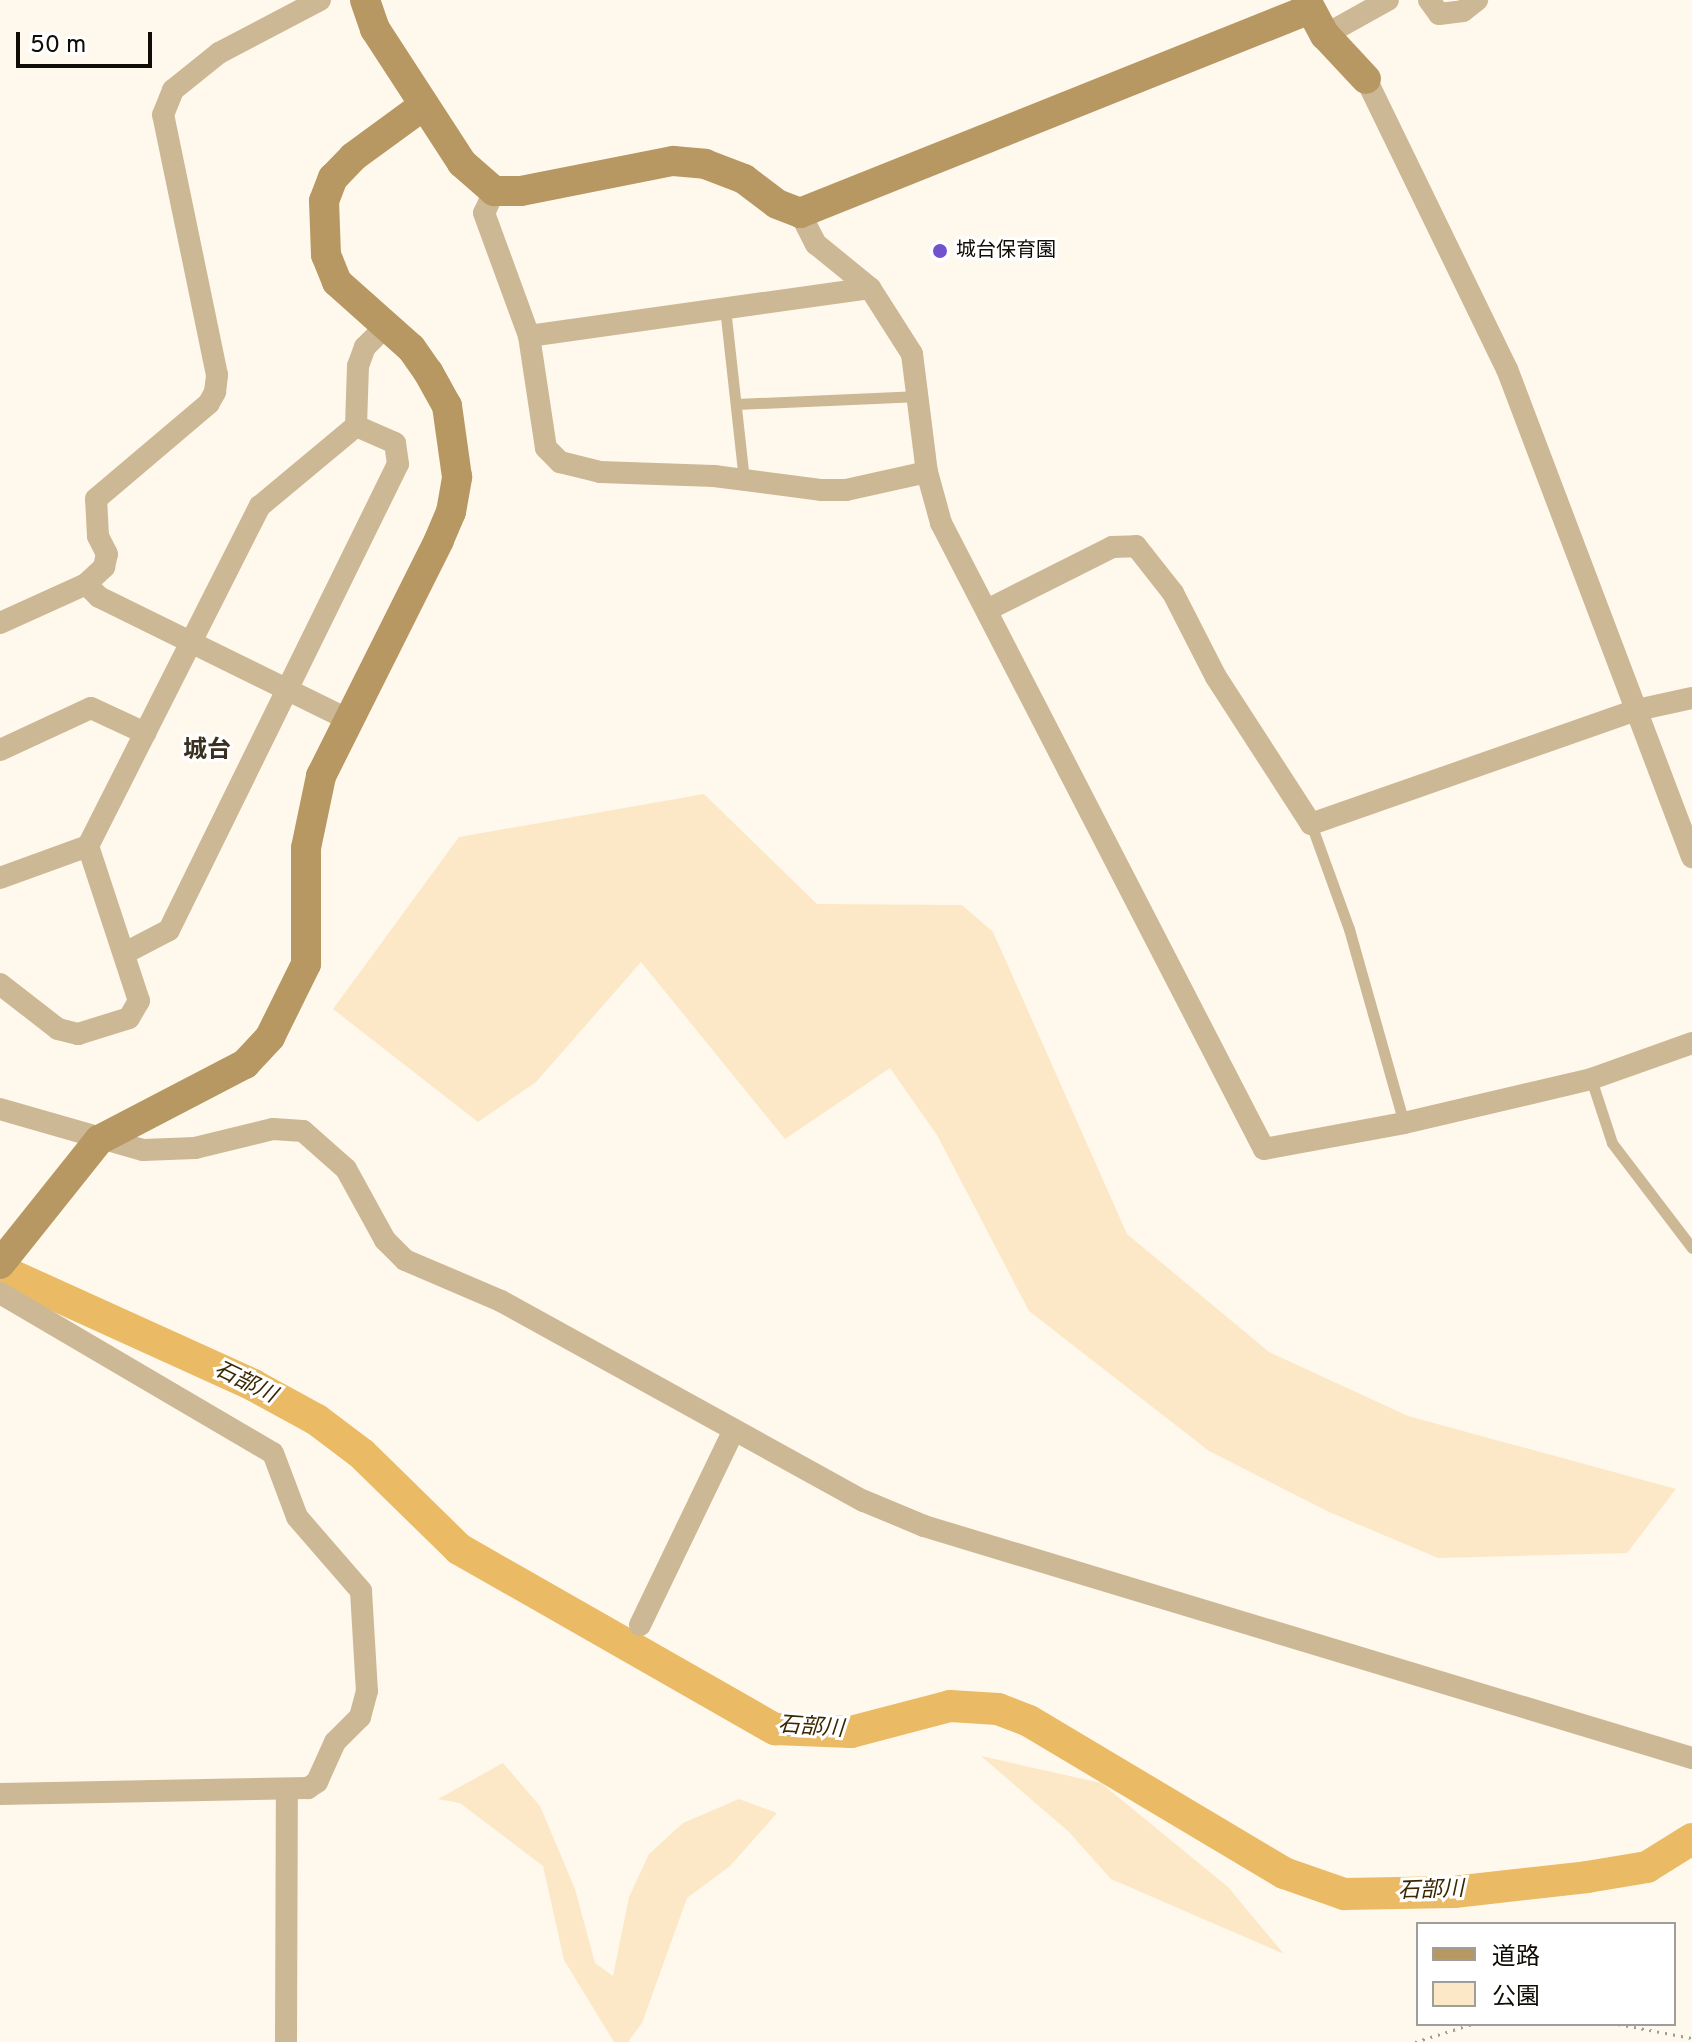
<!DOCTYPE html>
<meta charset="utf-8">
<style>
body{margin:0}
#map{position:relative;width:1692px;height:2042px;overflow:hidden;background:#fff8ec;font-family:Overpass,"Noto Sans JP",sans-serif}
div>[style]{position:absolute}
[style*='--x']{left:calc(var(--x)*1px);top:calc(var(--y)*1px);width:calc(var(--w)*1px);rotate:calc(var(--a)*1deg)}
.green>*{inset:0;background:#fce8c7}
.river>*{height:32px;margin:-16px;padding:0 16px;transform-origin:16px;border-radius:16px;background:#eaba64}
.path>*{height:3px;margin-top:-1.5px;transform-origin:0;background:repeating-linear-gradient(90deg,#a19b91 0 2px,transparent 0 8px)}
.lane>*{height:11px;margin:-5.5px;padding:0 5.5px;transform-origin:5.5px;border-radius:5.5px;background:#cdb895}
.street>*{height:22px;margin:-11px;padding:0 11px;transform-origin:11px;border-radius:11px;background:#cdb895}
.secondary>*{height:30px;margin:-15px;padding:0 15px;transform-origin:15px;border-radius:15px;background:#b79862}
.dots>*{width:22px;height:22px;translate:-50% -50%;box-sizing:border-box;border:4px solid #fff;border-radius:50%}
span{translate:-50% -50%;white-space:nowrap;text-align:center;line-height:1.15;-webkit-text-stroke:6px #fff;paint-order:stroke}
.poi-label{font-size:20px;color:#100c06}
.left{translate:0 -50%;text-align:left}
.water-label{font-size:22px;color:#3b2801;font-style:italic}
.quarter-label{font-size:24px;color:#393021;font-weight:700}
.legend{position:absolute;left:1416px;top:1922px;width:260px;height:104px;box-sizing:border-box;background:#fff;border:2px solid #9f9e9b;margin:0;padding:10px 14px;list-style:none;font-size:24px;color:#100c06}
.legend li{display:flex;align-items:center;gap:16px;height:40px}
.legend b{width:40px;border:2px solid #9f9e9b}
.scale{position:absolute;left:16px;top:32px;width:136px;height:36px;box-sizing:border-box;border:4px solid #100c06;border-top:0;padding-left:10px;font-size:24px;line-height:28px;white-space:nowrap;color:#100c06;-webkit-text-stroke:6px #fff;paint-order:stroke}
</style>
<div id="map">
<div class="green">
<i style="clip-path:polygon(704px 794px,817px 904px,962px 905px,993px 932px,1127px 1234px,1269px 1352px,1408px 1416px,1676px 1489px,1627px 1553px,1438px 1558px,1329px 1512px,1209px 1451px,1029px 1311px,937px 1135px,890px 1068px,785px 1139px,641px 962px,536px 1082px,478px 1122px,333px 1009px,459px 837px)"></i>
<i style="clip-path:polygon(981px 1756px,1101px 1783px,1228px 1887px,1284px 1954px,1111px 1879px,1068px 1831px)"></i>
<i style="clip-path:polygon(503px 1763px,540px 1806px,575px 1889px,595px 1963px,613px 1976px,629px 1897px,649px 1854px,683px 1823px,739px 1799px,777px 1813px,730px 1866px,687px 1898px,642px 2023px,628px 2042px,614px 2042px,564px 1960px,543px 1866px,460px 1803px,438px 1799px)"></i>
</div>
<div class="river">
<i style="--x:0;--y:1270;--w:278;--a:24.4"></i>
<i style="--x:253;--y:1385;--w:73;--a:28.7"></i>
<i style="--x:317;--y:1420;--w:56;--a:37.1"></i>
<i style="--x:362;--y:1454;--w:136;--a:44.4"></i>
<i style="--x:459;--y:1549;--w:364;--a:29.7"></i>
<i style="--x:775;--y:1729;--w:76;--a:2.3"></i>
<i style="--x:851;--y:1732;--w:102;--a:-14.7"></i>
<i style="--x:950;--y:1706;--w:48;--a:3.6"></i>
<i style="--x:998;--y:1709;--w:33;--a:21"></i>
<i style="--x:1029;--y:1721;--w:297;--a:30.8"></i>
<i style="--x:1284;--y:1873;--w:64;--a:19.3"></i>
<i style="--x:1344;--y:1894;--w:110;--a:-1"></i>
<i style="--x:1454;--y:1892;--w:134;--a:-6.4"></i>
<i style="--x:1587;--y:1877;--w:61;--a:-9.5"></i>
<i style="--x:1647;--y:1867;--w:53;--a:-31.9"></i>
</div>
<div class="path">
<i style="--x:1618;--y:2024;--w:75;--a:10.7"></i>
<i style="--x:1415;--y:2042;--w:60;--a:-17.5"></i>
</div>
<div class="lane">
<i style="--x:725;--y:308;--w:173;--a:83.7"></i>
<i style="--x:736;--y:404;--w:184;--a:-2.5"></i>
<i style="--x:1311;--y:824;--w:112;--a:70.1"></i>
<i style="--x:1349;--y:929;--w:202;--a:74.2"></i>
<i style="--x:1591;--y:1079;--w:67;--a:71.8"></i>
<i style="--x:1612;--y:1143;--w:132;--a:52.7"></i>
</div>
<div class="street">
<i style="--x:1429;--y:0;--w:17;--a:54"></i>
<i style="--x:1439;--y:14;--w:24;--a:-7"></i>
<i style="--x:1463;--y:11;--w:18;--a:-38"></i>
<i style="--x:1325;--y:35;--w:72;--a:-29.1"></i>
<i style="--x:1366;--y:79;--w:322;--a:64.1"></i>
<i style="--x:1507;--y:369;--w:522;--a:69.24"></i>
<i style="--x:494;--y:191;--w:24;--a:114"></i>
<i style="--x:484;--y:213;--w:131;--a:69.9"></i>
<i style="--x:529;--y:336;--w:113;--a:81.4"></i>
<i style="--x:546;--y:448;--w:20;--a:45"></i>
<i style="--x:560;--y:462;--w:41;--a:14"></i>
<i style="--x:600;--y:472;--w:114;--a:2"></i>
<i style="--x:714;--y:476;--w:109;--a:7.4"></i>
<i style="--x:822;--y:490;--w:24;--a:0"></i>
<i style="--x:846;--y:490;--w:83;--a:-12.5"></i>
<i style="--x:800;--y:213;--w:35;--a:63"></i>
<i style="--x:816;--y:244;--w:70;--a:39.2"></i>
<i style="--x:870;--y:288;--w:78;--a:57.5"></i>
<i style="--x:912;--y:354;--w:119;--a:82.8"></i>
<i style="--x:927;--y:472;--w:53;--a:74.6"></i>
<i style="--x:941;--y:523;--w:704;--a:62.71"></i>
<i style="--x:1264;--y:1149;--w:142;--a:-10.5"></i>
<i style="--x:1404;--y:1123;--w:192;--a:-13.2"></i>
<i style="--x:1591;--y:1079;--w:107;--a:-19.6"></i>
<i style="--x:529;--y:336;--w:344;--a:-8"></i>
<i style="--x:356;--y:426;--w:60;--a:-88.1"></i>
<i style="--x:358;--y:366;--w:20;--a:-70"></i>
<i style="--x:365;--y:347;--w:28;--a:-45"></i>
<i style="--x:86;--y:584;--w:18;--a:45"></i>
<i style="--x:99;--y:597;--w:279;--a:26.2"></i>
<i style="--x:987;--y:610;--w:140;--a:-26.7"></i>
<i style="--x:1112;--y:547;--w:24;--a:-2"></i>
<i style="--x:1136;--y:546;--w:60;--a:51.8"></i>
<i style="--x:1173;--y:593;--w:94;--a:62.9"></i>
<i style="--x:1216;--y:677;--w:175;--a:57.1"></i>
<i style="--x:1311;--y:824;--w:345;--a:-19.3"></i>
<i style="--x:1637;--y:710;--w:56;--a:-12.3"></i>
<i style="--x:0;--y:623;--w:94;--a:-24.4"></i>
<i style="--x:86;--y:584;--w:25;--a:-43"></i>
<i style="--x:104;--y:567;--w:13;--a:-77"></i>
<i style="--x:107;--y:554;--w:20;--a:-117"></i>
<i style="--x:98;--y:536;--w:37;--a:-93"></i>
<i style="--x:96;--y:499;--w:148;--a:-40.3"></i>
<i style="--x:209;--y:403;--w:13;--a:-61"></i>
<i style="--x:215;--y:392;--w:17;--a:-83"></i>
<i style="--x:217;--y:375;--w:266;--a:-101.7"></i>
<i style="--x:163;--y:115;--w:27;--a:-68"></i>
<i style="--x:173;--y:90;--w:59;--a:-38.8"></i>
<i style="--x:219;--y:53;--w:114;--a:-27.7"></i>
<i style="--x:0;--y:750;--w:100;--a:-24.8"></i>
<i style="--x:91;--y:708;--w:60;--a:24.8"></i>
<i style="--x:0;--y:878;--w:94;--a:-20"></i>
<i style="--x:88;--y:846;--w:381;--a:-63.2"></i>
<i style="--x:260;--y:506;--w:125;--a:-39.8"></i>
<i style="--x:127;--y:952;--w:47;--a:-27.6"></i>
<i style="--x:169;--y:930;--w:519;--a:-63.83"></i>
<i style="--x:398;--y:464;--w:21;--a:-98"></i>
<i style="--x:395;--y:443;--w:43;--a:-156.4"></i>
<i style="--x:0;--y:984;--w:73;--a:37.8"></i>
<i style="--x:58;--y:1029;--w:21;--a:14"></i>
<i style="--x:78;--y:1034;--w:53;--a:-17.4"></i>
<i style="--x:129;--y:1018;--w:20;--a:-60"></i>
<i style="--x:139;--y:1001;--w:163;--a:-108.2"></i>
<i style="--x:0;--y:1109;--w:149;--a:16"></i>
<i style="--x:143;--y:1150;--w:52;--a:-2.2"></i>
<i style="--x:195;--y:1148;--w:80;--a:-13.7"></i>
<i style="--x:273;--y:1129;--w:30;--a:4"></i>
<i style="--x:303;--y:1131;--w:57;--a:41.5"></i>
<i style="--x:346;--y:1169;--w:81;--a:61.2"></i>
<i style="--x:385;--y:1240;--w:28;--a:45"></i>
<i style="--x:405;--y:1260;--w:104;--a:23.1"></i>
<i style="--x:501;--y:1301;--w:414;--a:28.9"></i>
<i style="--x:864;--y:1501;--w:65;--a:22.6"></i>
<i style="--x:924;--y:1526;--w:802;--a:16.81"></i>
<i style="--x:0;--y:1293;--w:316;--a:30.4"></i>
<i style="--x:273;--y:1453;--w:68;--a:69.4"></i>
<i style="--x:297;--y:1517;--w:98;--a:49.1"></i>
<i style="--x:361;--y:1591;--w:100;--a:86.6"></i>
<i style="--x:367;--y:1691;--w:27;--a:105"></i>
<i style="--x:360;--y:1717;--w:35;--a:135"></i>
<i style="--x:335;--y:1742;--w:44;--a:114.2"></i>
<i style="--x:317;--y:1782;--w:11;--a:146"></i>
<i style="--x:308;--y:1788;--w:308;--a:178.9"></i>
<i style="--x:640;--y:1625;--w:214;--a:-64.3"></i>
<i style="--x:286;--y:2042;--w:253;--a:-89.8"></i>
</div>
<div class="secondary">
<i style="--x:365;--y:0;--w:31;--a:71"></i>
<i style="--x:375;--y:29;--w:160;--a:57"></i>
<i style="--x:462;--y:163;--w:43;--a:41.2"></i>
<i style="--x:494;--y:191;--w:27;--a:0"></i>
<i style="--x:521;--y:191;--w:155;--a:-11.2"></i>
<i style="--x:673;--y:161;--w:32;--a:5"></i>
<i style="--x:705;--y:164;--w:42;--a:21"></i>
<i style="--x:744;--y:179;--w:41;--a:37.1"></i>
<i style="--x:777;--y:204;--w:25;--a:21"></i>
<i style="--x:800;--y:213;--w:549;--a:-21.8"></i>
<i style="--x:1306;--y:0;--w:40;--a:62"></i>
<i style="--x:1325;--y:35;--w:60;--a:47"></i>
<i style="--x:0;--y:1264;--w:159;--a:-51.4"></i>
<i style="--x:99;--y:1140;--w:165;--a:-27.5"></i>
<i style="--x:245;--y:1064;--w:37;--a:-47"></i>
<i style="--x:270;--y:1037;--w:81;--a:-63.7"></i>
<i style="--x:306;--y:964;--w:116;--a:-90"></i>
<i style="--x:306;--y:848;--w:74;--a:-78.2"></i>
<i style="--x:321;--y:776;--w:264;--a:-63.4"></i>
<i style="--x:439;--y:540;--w:30;--a:-67"></i>
<i style="--x:451;--y:512;--w:36;--a:-80"></i>
<i style="--x:457;--y:477;--w:72;--a:-98"></i>
<i style="--x:447;--y:406;--w:39;--a:-119"></i>
<i style="--x:428;--y:372;--w:29;--a:-125"></i>
<i style="--x:411;--y:348;--w:99;--a:-138.3"></i>
<i style="--x:337;--y:282;--w:29;--a:-112"></i>
<i style="--x:326;--y:255;--w:54;--a:-92.1"></i>
<i style="--x:324;--y:201;--w:25;--a:-69"></i>
<i style="--x:333;--y:178;--w:29;--a:-46"></i>
<i style="--x:353;--y:157;--w:88;--a:-36.2"></i>
</div>
<div class="dots">
<i style="left:940px;top:251px;background:#7153cd"></i>
</div>
<div class="poi-label">
<span class="left" style="left:956px;top:251px">城台保育園</span>
</div>
<div class="water-label">
<span style="left:245px;top:1383px;rotate:26deg">石部川</span>
<span style="left:811px;top:1728px;rotate:4deg">石部川</span>
<span style="left:1431px;top:1891px;rotate:-2deg">石部川</span>
</div>
<div class="quarter-label">
<span style="left:207px;top:752px">城台</span>
</div>
<ul class="legend">
<li><b style="height:10px;background:#b79862"></b>道路</li>
<li><b style="height:22px;background:#fce8c7"></b>公園</li>
</ul>
<div class="scale">50 m</div>
</div>
